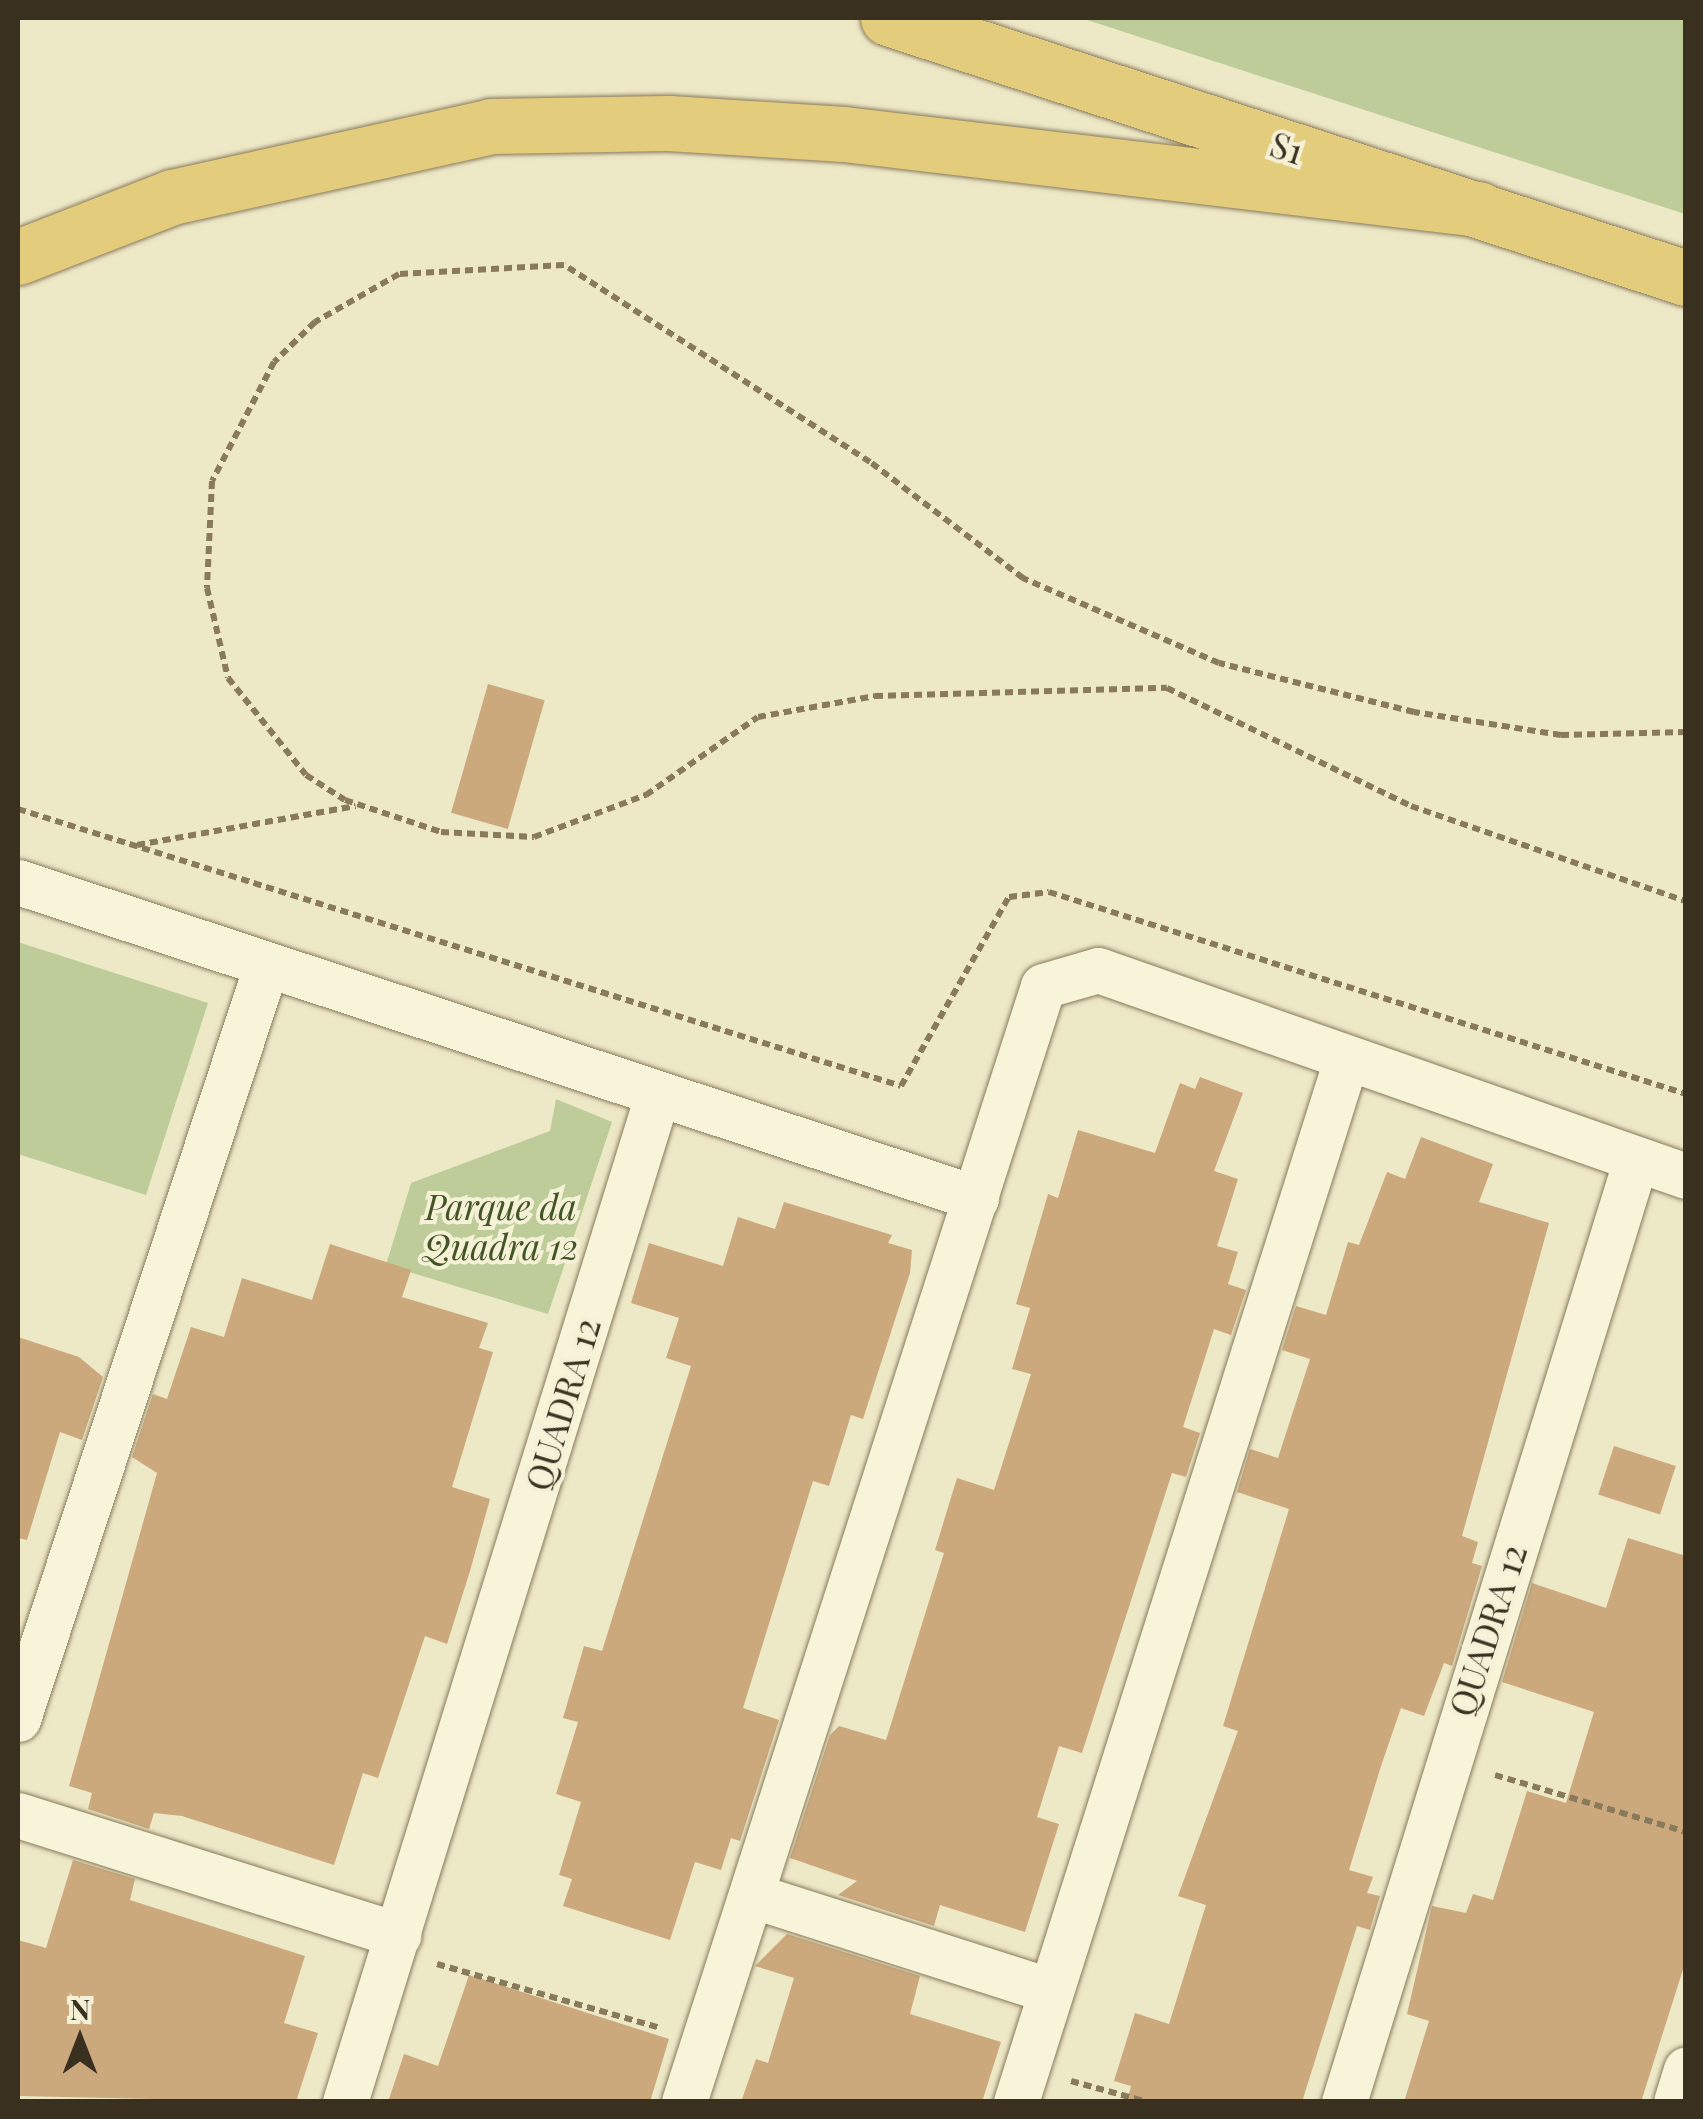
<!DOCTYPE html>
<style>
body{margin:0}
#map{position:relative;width:1703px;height:2119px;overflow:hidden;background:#ede8c6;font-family:"Playfair Display",serif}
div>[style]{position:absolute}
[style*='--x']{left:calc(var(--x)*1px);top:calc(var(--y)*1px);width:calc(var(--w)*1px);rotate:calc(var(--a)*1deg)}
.green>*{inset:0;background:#becc9a}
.building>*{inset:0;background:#cba97d;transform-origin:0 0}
.path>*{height:6px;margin-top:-3px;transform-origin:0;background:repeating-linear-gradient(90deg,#897a5c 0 8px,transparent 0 13px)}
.roads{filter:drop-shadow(0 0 2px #897a5c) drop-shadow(0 0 2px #897a5c)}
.minor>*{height:45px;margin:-22.5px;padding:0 22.5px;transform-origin:22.5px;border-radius:22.5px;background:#f8f4da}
.trunk>*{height:55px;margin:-27.5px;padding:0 27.5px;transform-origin:27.5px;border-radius:27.5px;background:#e4cc7d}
span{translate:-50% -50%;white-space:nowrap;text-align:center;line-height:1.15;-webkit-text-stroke:8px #f5f1d6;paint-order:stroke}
.street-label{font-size:35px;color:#393020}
.park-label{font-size:35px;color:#435527;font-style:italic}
.frame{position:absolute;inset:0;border:20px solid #393020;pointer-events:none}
.north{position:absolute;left:30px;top:1989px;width:100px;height:100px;-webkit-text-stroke:8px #f5f1d6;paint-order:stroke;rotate:0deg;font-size:28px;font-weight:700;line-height:40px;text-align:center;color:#393020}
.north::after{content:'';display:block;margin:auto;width:35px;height:45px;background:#393020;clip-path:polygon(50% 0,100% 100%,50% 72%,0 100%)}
</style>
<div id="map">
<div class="green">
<i style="clip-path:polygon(1081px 18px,1685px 18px,1685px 214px)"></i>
<i style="clip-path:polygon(18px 942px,208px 1003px,146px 1195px,18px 1154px)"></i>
<i style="clip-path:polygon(556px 1099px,612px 1122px,548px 1314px,386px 1265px,411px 1183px,550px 1131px)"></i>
</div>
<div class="building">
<i style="left:488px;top:684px;width:59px;height:134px;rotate:16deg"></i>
<i style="clip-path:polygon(1200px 1077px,1243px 1093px,1214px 1171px,1238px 1179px,1217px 1246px,1238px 1252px,1228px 1284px,1246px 1290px,1231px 1335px,1214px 1329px,1183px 1427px,1200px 1433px,1186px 1477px,1172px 1473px,1082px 1753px,1059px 1746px,1037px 1817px,1059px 1824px,1025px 1932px,940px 1905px,934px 1926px,838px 1895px,857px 1881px,790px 1858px,830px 1735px,839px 1726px,886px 1740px,944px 1553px,935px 1550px,957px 1478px,994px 1490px,1031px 1374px,1012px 1369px,1030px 1308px,1016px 1304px,1048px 1194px,1058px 1198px,1078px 1130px,1155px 1153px,1180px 1083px,1195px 1089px)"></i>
<i style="clip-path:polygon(1421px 1137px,1493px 1164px,1479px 1202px,1549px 1223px,1462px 1536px,1478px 1542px,1472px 1563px,1482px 1566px,1452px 1666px,1444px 1663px,1424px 1716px,1401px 1708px,1382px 1763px,1349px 1870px,1373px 1877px,1367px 1893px,1380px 1896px,1370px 1930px,1357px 1926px,1302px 2102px,1127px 2102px,1131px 2086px,1114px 2081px,1135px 2013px,1169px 2024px,1206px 1905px,1178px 1896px,1238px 1731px,1223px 1726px,1289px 1509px,1237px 1492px,1250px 1449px,1278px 1458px,1310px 1359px,1282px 1350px,1296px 1306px,1326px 1315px,1348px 1242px,1359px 1245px,1387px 1172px,1405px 1179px)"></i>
<i style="clip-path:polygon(784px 1202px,892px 1235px,888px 1243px,912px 1250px,910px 1273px,863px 1419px,851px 1415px,829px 1486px,813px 1481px,743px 1708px,779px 1720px,740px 1841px,731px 1838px,721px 1870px,695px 1862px,670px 1940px,563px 1906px,572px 1879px,559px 1875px,581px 1802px,556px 1794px,578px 1722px,563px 1718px,584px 1646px,602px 1651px,691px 1366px,666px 1358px,679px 1318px,631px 1303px,649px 1243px,723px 1266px,738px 1217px,775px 1229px)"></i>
<i style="clip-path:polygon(330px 1244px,411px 1270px,402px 1297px,488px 1323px,479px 1348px,493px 1352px,452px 1487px,490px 1499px,470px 1571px,447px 1644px,425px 1636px,378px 1778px,363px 1773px,334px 1865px,182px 1816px,154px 1813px,149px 1829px,88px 1809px,92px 1793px,69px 1786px,157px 1473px,132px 1457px,153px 1394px,167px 1399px,191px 1327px,224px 1337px,242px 1278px,312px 1300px)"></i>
<i style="clip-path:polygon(18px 1337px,79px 1357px,103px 1377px,82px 1440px,60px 1432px,27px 1540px,18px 1538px)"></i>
<i style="left:1614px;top:1446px;width:65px;height:51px;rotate:18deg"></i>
<i style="clip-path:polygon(1628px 1538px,1686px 1556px,1686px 1960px,1641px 2102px,1404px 2102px,1429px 2021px,1407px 2014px,1432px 1906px,1466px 1913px,1473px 1894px,1493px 1900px,1527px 1791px,1566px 1803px,1594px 1712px,1502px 1682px,1532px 1583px,1606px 1608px)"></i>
<i style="clip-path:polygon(73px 1860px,135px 1879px,130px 1900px,305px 1956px,284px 2023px,318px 2033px,296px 2102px,18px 2096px,18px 1940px,46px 1948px)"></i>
<i style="clip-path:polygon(787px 1934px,920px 1976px,910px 2014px,1001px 2042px,982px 2102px,741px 2102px,756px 2059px,768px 2063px,794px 1978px,755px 1966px)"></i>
<i style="clip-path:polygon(469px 1975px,669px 2039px,650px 2102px,388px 2102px,404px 2054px,438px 2066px)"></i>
</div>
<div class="path">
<i style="--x:1686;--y:732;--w:125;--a:178.6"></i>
<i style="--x:1561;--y:735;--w:149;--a:-171.1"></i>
<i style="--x:1414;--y:712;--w:201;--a:-165.9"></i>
<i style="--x:1219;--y:663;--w:214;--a:-156.6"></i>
<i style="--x:1023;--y:578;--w:192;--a:-142.8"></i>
<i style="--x:870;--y:462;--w:364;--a:-147.2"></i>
<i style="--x:564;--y:265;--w:165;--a:176.9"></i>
<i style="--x:399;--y:274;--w:97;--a:150.3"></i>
<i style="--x:315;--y:322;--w:57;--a:135.7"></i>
<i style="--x:274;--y:362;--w:134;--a:117.5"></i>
<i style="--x:212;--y:481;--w:107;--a:92.7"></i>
<i style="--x:207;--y:588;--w:92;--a:76.9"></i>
<i style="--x:228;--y:678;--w:124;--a:51.2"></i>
<i style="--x:306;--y:775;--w:46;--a:32.7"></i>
<i style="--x:345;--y:800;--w:101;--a:18.4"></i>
<i style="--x:441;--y:832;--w:93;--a:3.1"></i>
<i style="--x:534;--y:837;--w:120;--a:-20.6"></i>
<i style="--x:646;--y:795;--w:136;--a:-34.9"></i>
<i style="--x:758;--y:717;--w:119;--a:-10.2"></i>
<i style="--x:875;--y:696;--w:292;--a:-1.6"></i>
<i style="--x:1167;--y:688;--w:271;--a:25.8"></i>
<i style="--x:1411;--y:806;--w:291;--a:19.1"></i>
<i style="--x:18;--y:809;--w:925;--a:17.42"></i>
<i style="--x:901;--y:1086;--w:218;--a:-60.3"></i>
<i style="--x:1009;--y:897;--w:40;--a:-7.1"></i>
<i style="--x:1049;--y:892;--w:668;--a:17.59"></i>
<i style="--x:137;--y:845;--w:222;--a:-10.1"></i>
<i style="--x:1495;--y:1775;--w:199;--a:16.6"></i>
<i style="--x:437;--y:1964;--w:232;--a:16"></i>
<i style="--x:1071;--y:2081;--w:79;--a:15.4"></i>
</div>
<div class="roads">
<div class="minor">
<i style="--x:18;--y:882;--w:1009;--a:18.26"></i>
<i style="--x:18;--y:1719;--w:790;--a:-71.77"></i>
<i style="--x:18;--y:1815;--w:399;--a:17.5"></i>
<i style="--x:757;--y:1897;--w:306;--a:17.7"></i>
<i style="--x:345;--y:2102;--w:1050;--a:-72.77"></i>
<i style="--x:684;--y:2102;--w:1172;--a:-72.17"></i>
<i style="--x:1043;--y:986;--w:57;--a:-16.2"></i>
<i style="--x:1098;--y:970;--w:623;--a:19.31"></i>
<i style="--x:1016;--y:2102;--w:1093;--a:-72.43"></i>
<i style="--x:1344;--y:2102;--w:987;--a:-72.79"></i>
<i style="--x:1676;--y:2102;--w:34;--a:-73"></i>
</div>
<div class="trunk">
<i style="--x:888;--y:18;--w:839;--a:18.05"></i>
<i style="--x:18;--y:257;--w:165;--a:-21.3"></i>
<i style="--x:172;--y:197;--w:327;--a:-12.5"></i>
<i style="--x:491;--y:126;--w:178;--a:-1"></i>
<i style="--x:669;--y:123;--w:175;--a:3.6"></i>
<i style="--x:844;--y:134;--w:639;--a:6.74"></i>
</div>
</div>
<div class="street-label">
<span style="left:1287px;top:147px;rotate:18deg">S1</span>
<span style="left:562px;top:1404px;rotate:-73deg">QUADRA 12</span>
<span style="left:1487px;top:1630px;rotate:-72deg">QUADRA 12</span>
</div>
<div class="park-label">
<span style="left:501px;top:1226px">Parque da<br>Quadra 12</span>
</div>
<div class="frame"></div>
<div class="north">N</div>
</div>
